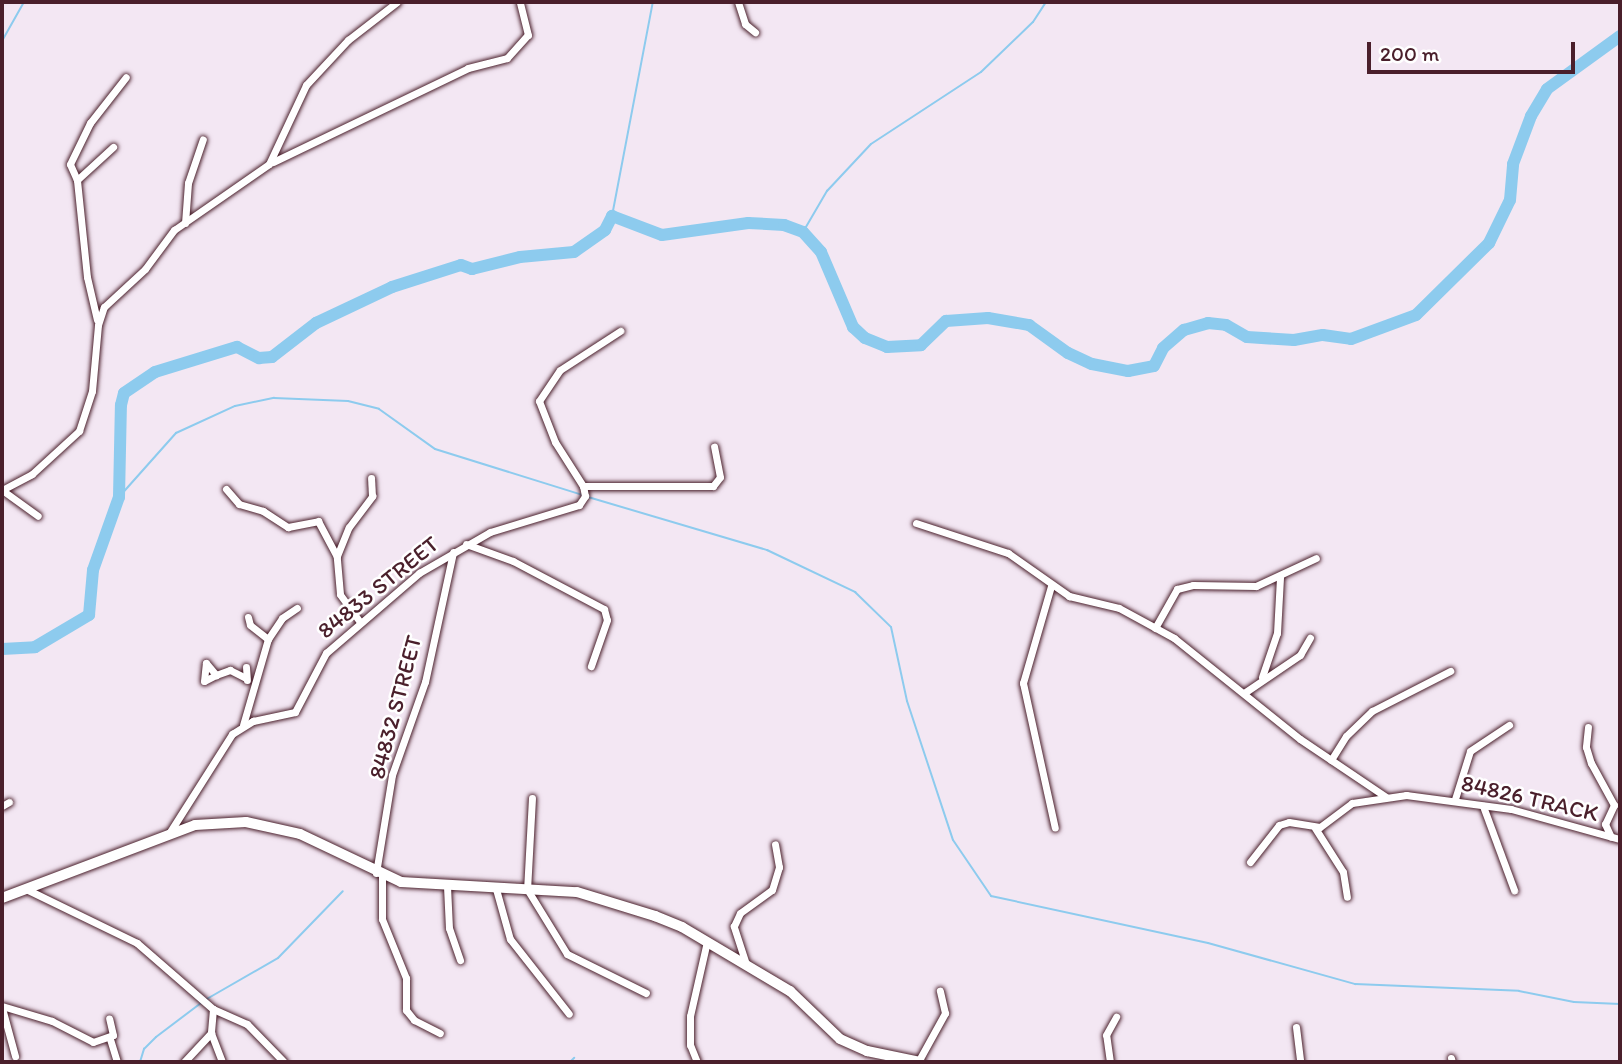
<!DOCTYPE html>
<style>
body{margin:0}
#map{position:relative;width:1622px;height:1064px;overflow:hidden;background:#f3e7f3;font-family:Itim,sans-serif}
div>[style]{position:absolute}
[style*='--x']{left:calc(var(--x)*1px);top:calc(var(--y)*1px);width:calc(var(--w)*1px);rotate:calc(var(--a)*1deg)}
.stream>*{height:2px;margin:-1px;padding:0 1px;transform-origin:1px;border-radius:1px;background:#8dcbee}
.river>*{height:12px;margin:-6px;padding:0 6px;transform-origin:6px;border-radius:6px;background:#8dcbee}
.roads{filter:drop-shadow(0 0 2px #4a1f2b) drop-shadow(0 0 2px #4a1f2b)}
.street>*{height:7px;margin:-3.5px;padding:0 3.5px;transform-origin:3.5px;border-radius:3.5px;background:#fff}
.secondary>*{height:10px;margin:-5px;padding:0 5px;transform-origin:5px;border-radius:5px;background:#fff}
span{translate:-50% -50%;white-space:nowrap;text-align:center;line-height:1.15;-webkit-text-stroke:5px #fff;paint-order:stroke}
.street-label{font-size:23px;color:#4a1f2b}
.frame{position:absolute;inset:0;border:4px solid #4a1f2b;pointer-events:none}
.scale{position:absolute;left:1367px;top:42px;width:208px;height:32px;box-sizing:border-box;border:4px solid #4a1f2b;border-top:0;padding-left:9px;font-size:21px;line-height:24px;white-space:nowrap;color:#4a1f2b;-webkit-text-stroke:5px #fff;paint-order:stroke}
</style>
<div id="map">
<div class="stream">
<i style="--x:2;--y:41;--w:45;--a:-60.6"></i>
<i style="--x:612;--y:216;--w:218;--a:-79.2"></i>
<i style="--x:803;--y:232;--w:48;--a:-59.7"></i>
<i style="--x:827;--y:191;--w:64;--a:-46.9"></i>
<i style="--x:871;--y:144;--w:131;--a:-33.2"></i>
<i style="--x:981;--y:72;--w:72;--a:-43.9"></i>
<i style="--x:1033;--y:22;--w:24;--a:-57"></i>
<i style="--x:119;--y:497;--w:86;--a:-48.3"></i>
<i style="--x:176;--y:433;--w:65;--a:-24.6"></i>
<i style="--x:235;--y:406;--w:40;--a:-12"></i>
<i style="--x:274;--y:398;--w:74;--a:2.3"></i>
<i style="--x:348;--y:401;--w:32;--a:14"></i>
<i style="--x:379;--y:409;--w:69;--a:35.5"></i>
<i style="--x:435;--y:449;--w:155;--a:17.3"></i>
<i style="--x:588;--y:497;--w:187;--a:16.5"></i>
<i style="--x:767;--y:550;--w:98;--a:25.5"></i>
<i style="--x:855;--y:592;--w:50;--a:44.2"></i>
<i style="--x:891;--y:627;--w:76;--a:77.8"></i>
<i style="--x:907;--y:701;--w:146;--a:71.7"></i>
<i style="--x:953;--y:840;--w:68;--a:55.8"></i>
<i style="--x:991;--y:896;--w:222;--a:12.2"></i>
<i style="--x:1208;--y:943;--w:153;--a:15.6"></i>
<i style="--x:1355;--y:984;--w:164;--a:2.4"></i>
<i style="--x:1519;--y:991;--w:56;--a:11.3"></i>
<i style="--x:1574;--y:1002;--w:46;--a:2.5"></i>
<i style="--x:205;--y:1000;--w:84;--a:-29.9"></i>
<i style="--x:278;--y:958;--w:93;--a:-45.9"></i>
<i style="--x:140;--y:1062;--w:14;--a:-73"></i>
<i style="--x:144;--y:1049;--w:17;--a:-45"></i>
<i style="--x:156;--y:1037;--w:56;--a:-37.1"></i>
<i style="--x:570;--y:1062;--w:6;--a:-45"></i>
</div>
<div class="river">
<i style="--x:2;--y:649;--w:33;--a:-3"></i>
<i style="--x:35;--y:647;--w:63;--a:-30.7"></i>
<i style="--x:89;--y:615;--w:45;--a:-84.9"></i>
<i style="--x:93;--y:570;--w:77;--a:-70.4"></i>
<i style="--x:119;--y:497;--w:92;--a:-88.8"></i>
<i style="--x:121;--y:405;--w:12;--a:-76"></i>
<i style="--x:124;--y:393;--w:37;--a:-34"></i>
<i style="--x:155;--y:372;--w:86;--a:-17"></i>
<i style="--x:237;--y:347;--w:25;--a:27"></i>
<i style="--x:259;--y:358;--w:13;--a:-4"></i>
<i style="--x:272;--y:357;--w:56;--a:-37.7"></i>
<i style="--x:316;--y:323;--w:84;--a:-25.3"></i>
<i style="--x:392;--y:287;--w:72;--a:-17.7"></i>
<i style="--x:461;--y:265;--w:12;--a:20"></i>
<i style="--x:472;--y:269;--w:49;--a:-14"></i>
<i style="--x:520;--y:257;--w:54;--a:-5.3"></i>
<i style="--x:574;--y:252;--w:38;--a:-35"></i>
<i style="--x:605;--y:230;--w:16;--a:-63"></i>
<i style="--x:612;--y:216;--w:53;--a:20.8"></i>
<i style="--x:662;--y:235;--w:87;--a:-7.9"></i>
<i style="--x:748;--y:223;--w:36;--a:3"></i>
<i style="--x:784;--y:225;--w:20;--a:20"></i>
<i style="--x:803;--y:232;--w:27;--a:48"></i>
<i style="--x:821;--y:252;--w:82;--a:66.9"></i>
<i style="--x:853;--y:327;--w:16;--a:43"></i>
<i style="--x:865;--y:338;--w:24;--a:22"></i>
<i style="--x:887;--y:347;--w:34;--a:-3"></i>
<i style="--x:921;--y:345;--w:35;--a:-44"></i>
<i style="--x:946;--y:321;--w:42;--a:-4.1"></i>
<i style="--x:988;--y:318;--w:42;--a:9.7"></i>
<i style="--x:1029;--y:325;--w:48;--a:35.7"></i>
<i style="--x:1068;--y:353;--w:26;--a:25"></i>
<i style="--x:1092;--y:364;--w:37;--a:11"></i>
<i style="--x:1128;--y:371;--w:26;--a:-11"></i>
<i style="--x:1154;--y:366;--w:20;--a:-63"></i>
<i style="--x:1163;--y:348;--w:28;--a:-41"></i>
<i style="--x:1184;--y:330;--w:25;--a:-16"></i>
<i style="--x:1208;--y:323;--w:18;--a:6"></i>
<i style="--x:1226;--y:325;--w:24;--a:30"></i>
<i style="--x:1247;--y:337;--w:47;--a:3.7"></i>
<i style="--x:1294;--y:340;--w:29;--a:-10"></i>
<i style="--x:1323;--y:335;--w:28;--a:8"></i>
<i style="--x:1351;--y:339;--w:69;--a:-20.3"></i>
<i style="--x:1416;--y:315;--w:103;--a:-44.6"></i>
<i style="--x:1489;--y:243;--w:48;--a:-64"></i>
<i style="--x:1510;--y:200;--w:36;--a:-85"></i>
<i style="--x:1513;--y:164;--w:51;--a:-69.4"></i>
<i style="--x:1531;--y:116;--w:31;--a:-59"></i>
<i style="--x:1547;--y:89;--w:90;--a:-36"></i>
</div>
<div class="roads">
<div class="street">
<i style="--x:738;--y:2;--w:23;--a:72"></i>
<i style="--x:745;--y:24;--w:13;--a:39"></i>
<i style="--x:273;--y:162;--w:216;--a:-25.7"></i>
<i style="--x:468;--y:68;--w:40;--a:-14.4"></i>
<i style="--x:507;--y:58;--w:31;--a:-48"></i>
<i style="--x:528;--y:35;--w:34;--a:-104"></i>
<i style="--x:77;--y:180;--w:49;--a:-42.5"></i>
<i style="--x:185;--y:223;--w:40;--a:-85.7"></i>
<i style="--x:188;--y:183;--w:46;--a:-71.2"></i>
<i style="--x:97;--y:320;--w:44;--a:-103.1"></i>
<i style="--x:87;--y:277;--w:98;--a:-95.9"></i>
<i style="--x:77;--y:180;--w:17;--a:-114"></i>
<i style="--x:70;--y:164;--w:46;--a:-64"></i>
<i style="--x:90;--y:123;--w:58;--a:-52"></i>
<i style="--x:583;--y:486;--w:130;--a:0"></i>
<i style="--x:713;--y:486;--w:11;--a:-52"></i>
<i style="--x:720;--y:477;--w:31;--a:-101"></i>
<i style="--x:226;--y:489;--w:20;--a:49"></i>
<i style="--x:239;--y:504;--w:25;--a:16"></i>
<i style="--x:263;--y:511;--w:30;--a:33"></i>
<i style="--x:288;--y:527;--w:31;--a:-11"></i>
<i style="--x:318;--y:521;--w:40;--a:62"></i>
<i style="--x:2;--y:490;--w:34;--a:-28"></i>
<i style="--x:32;--y:474;--w:64;--a:-42.5"></i>
<i style="--x:79;--y:431;--w:42;--a:-72"></i>
<i style="--x:92;--y:391;--w:66;--a:-84.8"></i>
<i style="--x:98;--y:325;--w:19;--a:-72"></i>
<i style="--x:104;--y:307;--w:56;--a:-42.8"></i>
<i style="--x:145;--y:269;--w:49;--a:-53.4"></i>
<i style="--x:174;--y:230;--w:116;--a:-34.8"></i>
<i style="--x:269;--y:164;--w:87;--a:-64.9"></i>
<i style="--x:306;--y:85;--w:62;--a:-47"></i>
<i style="--x:348;--y:40;--w:62;--a:-37.8"></i>
<i style="--x:2;--y:490;--w:44;--a:35.8"></i>
<i style="--x:916;--y:523;--w:97;--a:18.1"></i>
<i style="--x:1008;--y:553;--w:75;--a:35.2"></i>
<i style="--x:1069;--y:596;--w:51;--a:13.5"></i>
<i style="--x:1119;--y:608;--w:63;--a:28.6"></i>
<i style="--x:1174;--y:638;--w:161;--a:38.7"></i>
<i style="--x:1300;--y:739;--w:104;--a:34"></i>
<i style="--x:466;--y:544;--w:50;--a:19.9"></i>
<i style="--x:513;--y:561;--w:103;--a:27.8"></i>
<i style="--x:604;--y:609;--w:11;--a:75"></i>
<i style="--x:607;--y:620;--w:49;--a:109.2"></i>
<i style="--x:1051;--y:586;--w:101;--a:106.1"></i>
<i style="--x:1023;--y:683;--w:148;--a:77.6"></i>
<i style="--x:248;--y:617;--w:8;--a:76"></i>
<i style="--x:250;--y:625;--w:23;--a:38"></i>
<i style="--x:360;--y:622;--w:34;--a:-126"></i>
<i style="--x:340;--y:594;--w:38;--a:-95"></i>
<i style="--x:337;--y:556;--w:31;--a:-68"></i>
<i style="--x:349;--y:527;--w:39;--a:-53"></i>
<i style="--x:372;--y:496;--w:18;--a:-93"></i>
<i style="--x:1155;--y:628;--w:45;--a:-60.6"></i>
<i style="--x:1177;--y:589;--w:16;--a:-14"></i>
<i style="--x:1193;--y:585;--w:63;--a:0.9"></i>
<i style="--x:1256;--y:586;--w:66;--a:-25"></i>
<i style="--x:246;--y:667;--w:13;--a:86"></i>
<i style="--x:216;--y:675;--w:13;--a:153"></i>
<i style="--x:204;--y:681;--w:18;--a:-84"></i>
<i style="--x:206;--y:663;--w:16;--a:50"></i>
<i style="--x:216;--y:675;--w:15;--a:-20"></i>
<i style="--x:230;--y:670;--w:18;--a:27"></i>
<i style="--x:1262;--y:677;--w:46;--a:-71.2"></i>
<i style="--x:1277;--y:633;--w:56;--a:-86.9"></i>
<i style="--x:1244;--y:693;--w:68;--a:-34.2"></i>
<i style="--x:1300;--y:655;--w:20;--a:-60"></i>
<i style="--x:243;--y:725;--w:90;--a:-73.8"></i>
<i style="--x:268;--y:639;--w:25;--a:-56"></i>
<i style="--x:282;--y:618;--w:18;--a:-34"></i>
<i style="--x:1588;--y:727;--w:20;--a:96"></i>
<i style="--x:1586;--y:747;--w:17;--a:73"></i>
<i style="--x:1591;--y:763;--w:48;--a:61.3"></i>
<i style="--x:1614;--y:805;--w:21;--a:115"></i>
<i style="--x:1605;--y:824;--w:14;--a:65"></i>
<i style="--x:1331;--y:760;--w:28;--a:-58"></i>
<i style="--x:1346;--y:736;--w:36;--a:-44"></i>
<i style="--x:1372;--y:711;--w:88;--a:-27.1"></i>
<i style="--x:532;--y:798;--w:91;--a:93.1"></i>
<i style="--x:527;--y:889;--w:76;--a:58.4"></i>
<i style="--x:567;--y:954;--w:88;--a:26.3"></i>
<i style="--x:1455;--y:799;--w:50;--a:-72.6"></i>
<i style="--x:1470;--y:751;--w:47;--a:-33.7"></i>
<i style="--x:2;--y:806;--w:8;--a:-30"></i>
<i style="--x:1483;--y:806;--w:90;--a:69.7"></i>
<i style="--x:1315;--y:828;--w:52;--a:57.5"></i>
<i style="--x:1343;--y:872;--w:25;--a:81"></i>
<i style="--x:168;--y:835;--w:120;--a:-57.6"></i>
<i style="--x:232;--y:734;--w:25;--a:-32"></i>
<i style="--x:253;--y:721;--w:43;--a:-12.1"></i>
<i style="--x:295;--y:712;--w:67;--a:-62.3"></i>
<i style="--x:326;--y:653;--w:123;--a:-40.7"></i>
<i style="--x:419;--y:573;--w:82;--a:-30"></i>
<i style="--x:490;--y:532;--w:93;--a:-16.9"></i>
<i style="--x:579;--y:505;--w:11;--a:-56"></i>
<i style="--x:585;--y:496;--w:10;--a:-101"></i>
<i style="--x:583;--y:486;--w:52;--a:-122.5"></i>
<i style="--x:555;--y:442;--w:44;--a:-111.3"></i>
<i style="--x:539;--y:401;--w:37;--a:-56"></i>
<i style="--x:560;--y:370;--w:72;--a:-33"></i>
<i style="--x:1250;--y:862;--w:47;--a:-51.9"></i>
<i style="--x:1279;--y:825;--w:10;--a:-17"></i>
<i style="--x:1289;--y:822;--w:31;--a:9"></i>
<i style="--x:1320;--y:827;--w:40;--a:-37"></i>
<i style="--x:1352;--y:803;--w:55;--a:-8.4"></i>
<i style="--x:1406;--y:795;--w:106;--a:7.6"></i>
<i style="--x:1511;--y:809;--w:113;--a:15.4"></i>
<i style="--x:376;--y:873;--w:99;--a:-80.7"></i>
<i style="--x:392;--y:775;--w:99;--a:-70.5"></i>
<i style="--x:425;--y:682;--w:133;--a:-77.8"></i>
<i style="--x:382;--y:875;--w:44;--a:90"></i>
<i style="--x:382;--y:919;--w:64;--a:67.9"></i>
<i style="--x:406;--y:978;--w:32;--a:90"></i>
<i style="--x:406;--y:1010;--w:13;--a:51"></i>
<i style="--x:414;--y:1020;--w:29;--a:27"></i>
<i style="--x:447;--y:886;--w:42;--a:87.3"></i>
<i style="--x:449;--y:928;--w:34;--a:71"></i>
<i style="--x:496;--y:889;--w:52;--a:74.4"></i>
<i style="--x:510;--y:939;--w:95;--a:51.8"></i>
<i style="--x:28;--y:890;--w:121;--a:25.9"></i>
<i style="--x:137;--y:943;--w:101;--a:41"></i>
<i style="--x:213;--y:1009;--w:37;--a:24"></i>
<i style="--x:247;--y:1024;--w:53;--a:45.8"></i>
<i style="--x:746;--y:964;--w:40;--a:-108"></i>
<i style="--x:734;--y:926;--w:14;--a:-65"></i>
<i style="--x:740;--y:913;--w:39;--a:-36"></i>
<i style="--x:772;--y:890;--w:24;--a:-73"></i>
<i style="--x:779;--y:867;--w:23;--a:-100"></i>
<i style="--x:2;--y:1006;--w:52;--a:16.7"></i>
<i style="--x:52;--y:1021;--w:46;--a:27.1"></i>
<i style="--x:93;--y:1042;--w:21;--a:-19"></i>
<i style="--x:113;--y:1035;--w:17;--a:-103"></i>
<i style="--x:2;--y:1008;--w:50;--a:74.8"></i>
<i style="--x:213;--y:1009;--w:24;--a:95"></i>
<i style="--x:211;--y:1033;--w:31;--a:69"></i>
<i style="--x:1296;--y:1027;--w:35;--a:83"></i>
<i style="--x:110;--y:1039;--w:24;--a:73"></i>
<i style="--x:1451;--y:1058;--w:4;--a:76"></i>
<i style="--x:184;--y:1062;--w:40;--a:-47"></i>
<i style="--x:697;--y:1062;--w:18;--a:-112"></i>
<i style="--x:690;--y:1045;--w:29;--a:-90"></i>
<i style="--x:690;--y:1016;--w:77;--a:-77.2"></i>
<i style="--x:918;--y:1062;--w:56;--a:-61.1"></i>
<i style="--x:945;--y:1013;--w:23;--a:-103"></i>
<i style="--x:1110;--y:1062;--w:27;--a:-98"></i>
<i style="--x:1106;--y:1035;--w:21;--a:-61"></i>
</div>
<div class="secondary">
<i style="--x:2;--y:898;--w:206;--a:-20.7"></i>
<i style="--x:195;--y:825;--w:51;--a:-3.4"></i>
<i style="--x:246;--y:822;--w:55;--a:12.5"></i>
<i style="--x:300;--y:834;--w:112;--a:25.4"></i>
<i style="--x:401;--y:882;--w:176;--a:3.3"></i>
<i style="--x:577;--y:892;--w:82;--a:17.1"></i>
<i style="--x:655;--y:916;--w:29;--a:22"></i>
<i style="--x:682;--y:927;--w:126;--a:30.7"></i>
<i style="--x:790;--y:991;--w:69;--a:43.8"></i>
<i style="--x:840;--y:1039;--w:30;--a:24"></i>
<i style="--x:867;--y:1051;--w:54;--a:11.7"></i>
</div>
</div>
<div class="street-label">
<span style="left:378px;top:587px;rotate:-39deg">84833 STREET</span>
<span style="left:395px;top:707px;rotate:-75deg">84832 STREET</span>
<span style="left:1530px;top:798px;rotate:13deg">84826 TRACK</span>
</div>
<div class="frame"></div>
<div class="scale">200 m</div>
</div>
